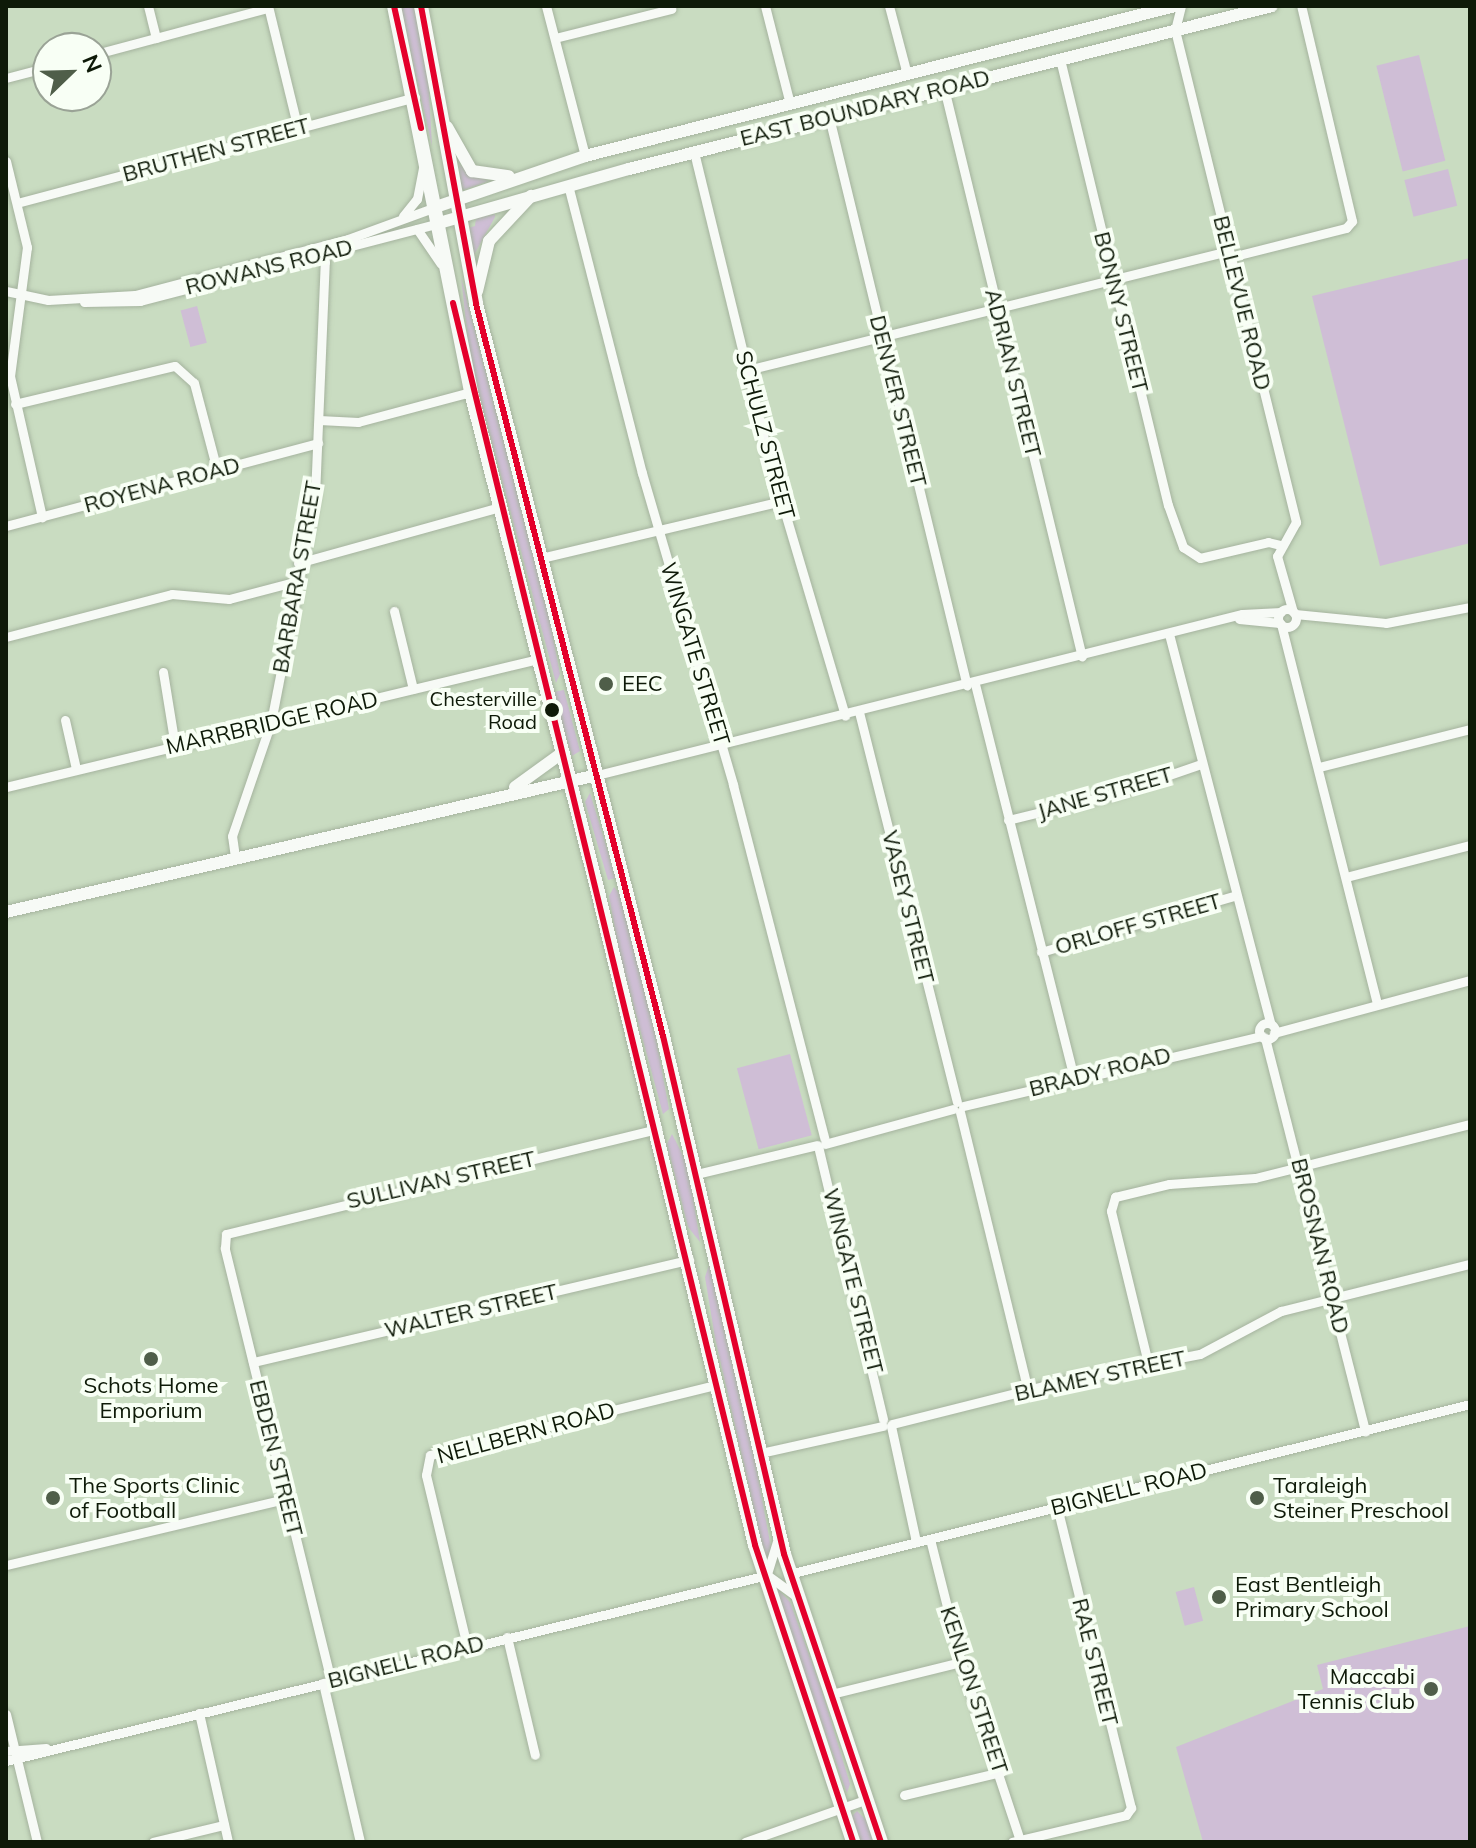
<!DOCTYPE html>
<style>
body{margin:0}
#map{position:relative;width:1476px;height:1848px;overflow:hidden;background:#c9dcc1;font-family:Mulish,sans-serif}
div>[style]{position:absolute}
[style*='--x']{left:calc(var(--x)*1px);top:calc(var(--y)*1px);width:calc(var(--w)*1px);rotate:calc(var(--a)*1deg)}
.green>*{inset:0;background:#cfbed6;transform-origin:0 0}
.roads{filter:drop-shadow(0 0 2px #a5b39e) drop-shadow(0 0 2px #a5b39e)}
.minor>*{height:9px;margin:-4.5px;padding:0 4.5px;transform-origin:4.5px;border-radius:4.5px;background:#f7faf6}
.minor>.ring{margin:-4.5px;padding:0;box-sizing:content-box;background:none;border:9px solid #f7faf6;border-radius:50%}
.major>*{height:12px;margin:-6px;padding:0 6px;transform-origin:6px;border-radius:6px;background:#f7faf6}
.highway>*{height:14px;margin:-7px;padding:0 7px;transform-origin:7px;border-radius:7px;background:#f7faf6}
.bus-1>*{height:6px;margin:-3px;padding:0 3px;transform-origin:3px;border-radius:3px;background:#e4002b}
.dots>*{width:22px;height:22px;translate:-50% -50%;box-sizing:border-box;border:4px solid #f8fff5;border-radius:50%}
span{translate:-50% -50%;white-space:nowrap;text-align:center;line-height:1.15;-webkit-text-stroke:8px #f8fff5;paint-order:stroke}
.bus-label{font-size:20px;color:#0e1a08}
.right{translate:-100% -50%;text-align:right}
.street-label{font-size:22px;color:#0e1a08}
.poi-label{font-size:22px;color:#0e1a08}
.left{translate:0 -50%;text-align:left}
.frame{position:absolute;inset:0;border:8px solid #0e1a08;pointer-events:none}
.north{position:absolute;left:32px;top:32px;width:80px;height:80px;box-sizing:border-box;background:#f8fff5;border:2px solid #9aa396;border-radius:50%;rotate:67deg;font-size:22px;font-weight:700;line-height:32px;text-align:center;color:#0e1a08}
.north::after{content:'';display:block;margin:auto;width:28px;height:36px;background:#4f5e49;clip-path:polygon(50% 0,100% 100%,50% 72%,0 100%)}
</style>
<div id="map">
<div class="green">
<i style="clip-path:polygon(400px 6px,414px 6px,427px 56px,432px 146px)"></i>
<i style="left:1419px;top:55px;width:109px;height:44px;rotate:76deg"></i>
<i style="clip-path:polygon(459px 164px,465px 169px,489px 181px,461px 191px)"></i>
<i style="left:1448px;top:169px;width:38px;height:45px;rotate:76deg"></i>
<i style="clip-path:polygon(495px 214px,495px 217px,474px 255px,468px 228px,475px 226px,476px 218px)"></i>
<i style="clip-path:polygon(1470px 258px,1470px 543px,1380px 566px,1312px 296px)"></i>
<i style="clip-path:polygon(461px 277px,549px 616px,560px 674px,556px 683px,470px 359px)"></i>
<i style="left:197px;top:306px;width:38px;height:17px;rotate:75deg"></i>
<i style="clip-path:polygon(564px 690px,580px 751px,572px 756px,553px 692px)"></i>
<i style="clip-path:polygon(590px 793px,616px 878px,608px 880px,585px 802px)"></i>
<i style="clip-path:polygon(614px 887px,620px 894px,654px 1027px,669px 1109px,663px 1114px,619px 952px,609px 896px)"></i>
<i style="left:790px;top:1054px;width:84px;height:55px;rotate:75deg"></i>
<i style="clip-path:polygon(672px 1134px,688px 1165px,700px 1242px,688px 1227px,667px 1144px)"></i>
<i style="clip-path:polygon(709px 1265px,747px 1418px,772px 1553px,767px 1566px,715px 1338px,705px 1277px)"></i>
<i style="clip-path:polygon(771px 1582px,790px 1602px,821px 1688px,850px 1784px,847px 1793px)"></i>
<i style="left:1194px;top:1587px;width:35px;height:19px;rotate:75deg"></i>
<i style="clip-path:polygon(1470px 1626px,1470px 1842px,1203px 1842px,1176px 1747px,1323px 1689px,1317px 1665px)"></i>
<i style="clip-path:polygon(857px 1811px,866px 1820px,875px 1842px,860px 1842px,852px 1816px)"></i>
</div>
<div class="roads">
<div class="minor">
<i style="--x:148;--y:6;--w:33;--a:76"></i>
<i style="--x:268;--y:6;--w:127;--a:76.3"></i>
<i style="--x:546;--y:6;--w:155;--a:75.4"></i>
<i style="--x:765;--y:6;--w:101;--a:75.7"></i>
<i style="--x:889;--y:6;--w:70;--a:75.2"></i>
<i style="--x:1181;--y:6;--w:25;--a:104"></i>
<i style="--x:1175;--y:30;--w:507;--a:76.18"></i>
<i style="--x:1296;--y:522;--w:39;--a:119"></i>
<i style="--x:1277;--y:556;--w:58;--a:74.1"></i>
<i style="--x:555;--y:38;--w:120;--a:-14"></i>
<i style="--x:96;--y:54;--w:178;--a:-15"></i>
<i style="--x:1060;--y:59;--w:459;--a:76.4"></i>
<i style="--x:1168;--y:505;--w:45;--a:70.3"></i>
<i style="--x:1183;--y:547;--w:20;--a:33"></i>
<i style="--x:1200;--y:558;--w:70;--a:-13.2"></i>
<i style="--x:1268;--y:542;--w:12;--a:14"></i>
<i style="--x:6;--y:78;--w:43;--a:-14.7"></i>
<i style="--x:944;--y:88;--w:585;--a:76.37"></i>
<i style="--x:829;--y:117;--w:585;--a:76.37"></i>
<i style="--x:694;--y:152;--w:309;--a:76.3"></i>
<i style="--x:767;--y:452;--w:275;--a:73.5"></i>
<i style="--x:6;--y:161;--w:89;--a:76.3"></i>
<i style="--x:27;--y:247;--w:130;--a:97.5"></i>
<i style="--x:10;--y:376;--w:145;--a:77.2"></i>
<i style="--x:568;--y:185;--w:297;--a:75.6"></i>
<i style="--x:642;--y:473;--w:325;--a:73.7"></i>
<i style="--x:733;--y:785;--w:365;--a:75.5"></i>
<i style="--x:17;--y:203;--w:412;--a:-14.9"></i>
<i style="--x:403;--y:216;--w:22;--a:-51"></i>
<i style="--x:417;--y:199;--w:38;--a:-79"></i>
<i style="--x:417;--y:229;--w:42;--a:55.6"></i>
<i style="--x:1231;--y:257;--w:119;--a:-14.2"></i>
<i style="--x:1346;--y:228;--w:9;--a:-49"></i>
<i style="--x:1352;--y:221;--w:221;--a:-103.3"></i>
<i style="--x:6;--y:291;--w:43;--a:12.1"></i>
<i style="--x:48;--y:300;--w:87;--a:-3.3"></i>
<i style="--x:135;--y:295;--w:220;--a:-14.7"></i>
<i style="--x:348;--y:239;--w:94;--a:-20"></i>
<i style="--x:84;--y:302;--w:56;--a:-1"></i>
<i style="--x:140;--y:301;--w:309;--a:-14.6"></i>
<i style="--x:747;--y:370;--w:496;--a:-13.9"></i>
<i style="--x:15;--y:404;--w:164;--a:-13.4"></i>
<i style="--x:175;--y:366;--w:25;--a:42"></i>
<i style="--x:194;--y:383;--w:90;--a:75.2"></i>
<i style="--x:319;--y:420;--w:39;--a:3"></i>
<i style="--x:358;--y:422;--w:117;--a:-14.9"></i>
<i style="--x:6;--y:526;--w:323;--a:-14.9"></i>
<i style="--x:541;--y:558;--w:248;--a:-13.3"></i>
<i style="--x:298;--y:563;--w:210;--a:-15.5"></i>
<i class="ring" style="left:1278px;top:609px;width:9px;height:9px"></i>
<i style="--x:394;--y:611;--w:80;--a:76.3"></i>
<i style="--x:1295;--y:614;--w:91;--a:5.6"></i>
<i style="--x:1386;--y:623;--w:86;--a:-10.8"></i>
<i style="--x:1239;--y:619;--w:41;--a:5.6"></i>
<i style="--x:1281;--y:624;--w:391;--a:75.8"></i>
<i style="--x:1169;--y:634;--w:402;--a:75.4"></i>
<i style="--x:6;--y:637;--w:171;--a:-14.5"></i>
<i style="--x:172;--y:594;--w:57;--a:5"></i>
<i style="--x:229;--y:599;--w:67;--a:-14.7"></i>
<i style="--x:163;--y:672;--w:75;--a:80.8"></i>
<i style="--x:975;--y:684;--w:407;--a:75.9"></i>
<i style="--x:859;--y:712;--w:402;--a:75.9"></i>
<i style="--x:65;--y:720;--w:50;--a:77.3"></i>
<i style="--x:1319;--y:767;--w:156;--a:-14.1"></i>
<i style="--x:597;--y:775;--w:665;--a:-14.02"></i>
<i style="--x:1242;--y:614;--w:39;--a:-3"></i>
<i style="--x:6;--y:787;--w:547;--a:-13.53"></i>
<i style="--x:1008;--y:820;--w:109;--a:-13.8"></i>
<i style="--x:1114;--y:794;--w:92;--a:-19"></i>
<i style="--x:235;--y:857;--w:21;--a:-98"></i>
<i style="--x:232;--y:836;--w:120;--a:-71.1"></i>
<i style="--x:271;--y:722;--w:230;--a:-79"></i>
<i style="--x:315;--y:496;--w:234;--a:-87.6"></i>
<i style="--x:325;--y:262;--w:9;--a:-108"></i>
<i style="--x:322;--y:253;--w:11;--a:-153"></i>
<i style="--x:1346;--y:877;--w:128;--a:-14.5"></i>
<i style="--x:1041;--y:952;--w:201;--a:-16.2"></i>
<i class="ring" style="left:1259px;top:1023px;width:7px;height:7px"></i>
<i style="--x:1274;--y:1033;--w:203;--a:-15.1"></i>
<i style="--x:1265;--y:1038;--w:406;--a:75.7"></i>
<i style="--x:963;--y:1106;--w:307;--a:-13.2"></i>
<i style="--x:960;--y:1112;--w:286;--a:76.3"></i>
<i style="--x:825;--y:1144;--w:133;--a:-15.3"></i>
<i style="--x:818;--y:1146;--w:281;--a:76.6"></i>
<i style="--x:696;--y:1174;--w:124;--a:-13.5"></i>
<i style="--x:253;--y:1362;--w:448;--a:-13.2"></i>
<i style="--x:1149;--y:1367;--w:161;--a:-103.7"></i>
<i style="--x:1111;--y:1211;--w:15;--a:-74"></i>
<i style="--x:1115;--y:1197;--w:56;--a:-13.5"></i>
<i style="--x:1169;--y:1184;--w:86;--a:-4"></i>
<i style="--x:1255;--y:1178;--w:222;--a:-14.1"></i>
<i style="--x:892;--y:1424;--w:185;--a:-14.1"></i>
<i style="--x:1071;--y:1379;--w:131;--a:-11"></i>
<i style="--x:1200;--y:1354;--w:92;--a:-28"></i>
<i style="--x:1281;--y:1311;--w:195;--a:-14"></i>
<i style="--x:891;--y:1426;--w:119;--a:77.8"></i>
<i style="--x:761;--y:1453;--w:125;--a:-12.5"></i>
<i style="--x:778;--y:1538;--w:39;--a:107"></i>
<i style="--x:767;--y:1575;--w:37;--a:36"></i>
<i style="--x:930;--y:1539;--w:127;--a:75.9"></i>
<i style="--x:961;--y:1662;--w:188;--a:71.7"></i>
<i style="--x:6;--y:1565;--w:288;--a:-13.3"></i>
<i style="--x:789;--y:1574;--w:702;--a:-14.02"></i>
<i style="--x:507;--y:1637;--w:121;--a:76.7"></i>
<i style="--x:467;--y:1646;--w:176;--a:-103.5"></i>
<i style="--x:426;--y:1475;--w:20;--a:-79"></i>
<i style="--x:430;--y:1455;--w:297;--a:-13.8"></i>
<i style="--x:331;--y:1681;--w:446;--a:-103.8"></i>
<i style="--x:225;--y:1248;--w:14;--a:-86"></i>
<i style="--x:226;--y:1234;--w:444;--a:-13.7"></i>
<i style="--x:323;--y:1683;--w:163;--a:76.9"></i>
<i style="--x:831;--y:1694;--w:134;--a:-13.8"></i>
<i style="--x:199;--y:1713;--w:132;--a:77.3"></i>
<i style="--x:6;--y:1714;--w:132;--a:76.4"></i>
<i style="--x:6;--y:1751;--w:40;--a:-4.3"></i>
<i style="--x:6;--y:1761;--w:779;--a:-13.73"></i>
<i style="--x:904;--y:1795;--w:100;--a:-13.3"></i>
<i style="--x:153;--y:1842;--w:73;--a:-13.5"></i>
<i style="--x:745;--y:1842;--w:130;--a:-19.3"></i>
<i style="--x:1012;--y:1842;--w:117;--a:-13.3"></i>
<i style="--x:1126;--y:1815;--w:9;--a:-54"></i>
<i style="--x:1131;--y:1808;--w:310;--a:-103.8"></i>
</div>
<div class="major">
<i style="--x:447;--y:127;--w:51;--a:60.4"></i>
<i style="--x:472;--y:171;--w:37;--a:8"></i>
<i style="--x:436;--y:207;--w:157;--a:-18.9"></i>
<i style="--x:585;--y:156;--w:609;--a:-14.26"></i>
<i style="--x:439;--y:223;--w:198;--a:-15.9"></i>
<i style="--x:629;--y:169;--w:663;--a:-14.22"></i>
<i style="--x:477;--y:291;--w:51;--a:-76.5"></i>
<i style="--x:489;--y:241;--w:62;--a:-47"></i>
<i style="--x:515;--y:787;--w:58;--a:-35.9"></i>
<i style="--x:6;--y:912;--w:607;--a:-13.05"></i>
</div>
<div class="highway">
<i style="--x:394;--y:6;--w:394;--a:78.7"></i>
<i style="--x:471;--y:392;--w:512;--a:75.75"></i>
<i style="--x:597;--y:888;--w:676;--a:76.48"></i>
<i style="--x:755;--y:1545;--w:313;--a:71.7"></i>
<i style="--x:421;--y:6;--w:303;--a:79.5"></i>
<i style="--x:476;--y:304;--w:756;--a:75.67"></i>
<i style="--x:663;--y:1036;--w:532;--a:76.85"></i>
<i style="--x:784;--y:1554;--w:304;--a:71.4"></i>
</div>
</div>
<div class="bus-1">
<i style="--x:394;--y:6;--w:125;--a:77.5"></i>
<i style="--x:421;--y:6;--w:303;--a:79.5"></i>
<i style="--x:476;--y:304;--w:756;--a:75.67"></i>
<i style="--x:663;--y:1036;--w:532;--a:76.85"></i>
<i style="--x:784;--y:1554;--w:304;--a:71.4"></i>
<i style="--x:453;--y:303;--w:1278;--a:76.33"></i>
<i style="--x:755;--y:1545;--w:313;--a:71.7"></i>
</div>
<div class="dots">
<i style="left:606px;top:684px;background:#4f5e49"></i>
<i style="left:552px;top:710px;background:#0e1a08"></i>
<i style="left:151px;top:1359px;background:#4f5e49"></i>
<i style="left:53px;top:1498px;background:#4f5e49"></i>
<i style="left:1257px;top:1498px;background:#4f5e49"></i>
<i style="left:1219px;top:1597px;background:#4f5e49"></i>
<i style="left:1431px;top:1689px;background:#4f5e49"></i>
</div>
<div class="bus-label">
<span class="right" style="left:537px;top:710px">Chesterville<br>Road</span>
</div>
<div class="street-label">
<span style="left:865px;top:108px;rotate:-14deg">EAST BOUNDARY ROAD</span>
<span style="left:216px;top:150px;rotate:-15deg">BRUTHEN STREET</span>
<span style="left:269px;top:267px;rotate:-14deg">ROWANS ROAD</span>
<span style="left:1242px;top:303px;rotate:76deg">BELLEVUE ROAD</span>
<span style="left:1121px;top:312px;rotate:76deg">BONNY STREET</span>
<span style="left:1013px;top:373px;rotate:76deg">ADRIAN STREET</span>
<span style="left:898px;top:401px;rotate:76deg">DENVER STREET</span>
<span style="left:765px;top:435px;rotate:75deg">SCHULZ STREET</span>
<span style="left:162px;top:485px;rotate:-15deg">ROYENA ROAD</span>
<span style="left:297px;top:577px;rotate:-80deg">BARBARA STREET</span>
<span style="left:695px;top:654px;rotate:73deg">WINGATE STREET</span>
<span style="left:272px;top:723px;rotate:-13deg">MARRBRIDGE ROAD</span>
<span style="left:1105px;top:793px;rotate:-16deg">JANE STREET</span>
<span style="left:908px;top:907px;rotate:76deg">VASEY STREET</span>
<span style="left:1138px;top:924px;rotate:-16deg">ORLOFF STREET</span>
<span style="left:1100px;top:1072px;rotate:-14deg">BRADY ROAD</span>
<span style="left:441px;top:1180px;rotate:-13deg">SULLIVAN STREET</span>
<span style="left:1320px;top:1246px;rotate:76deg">BROSNAN ROAD</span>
<span style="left:853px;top:1281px;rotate:76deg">WINGATE STREET</span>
<span style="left:471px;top:1311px;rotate:-13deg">WALTER STREET</span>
<span style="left:1100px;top:1376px;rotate:-12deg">BLAMEY STREET</span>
<span style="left:526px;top:1433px;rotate:-15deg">NELLBERN ROAD</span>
<span style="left:276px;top:1458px;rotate:76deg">EBDEN STREET</span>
<span style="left:1129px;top:1489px;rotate:-14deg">BIGNELL ROAD</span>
<span style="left:406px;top:1662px;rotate:-14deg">BIGNELL ROAD</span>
<span style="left:1095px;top:1662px;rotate:76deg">RAE STREET</span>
<span style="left:974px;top:1690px;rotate:72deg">KENLON STREET</span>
</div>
<div class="poi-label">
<span class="left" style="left:622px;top:684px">EEC</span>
<span style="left:151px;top:1398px">Schots Home<br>Emporium</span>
<span class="left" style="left:69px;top:1498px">The Sports Clinic<br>of Football</span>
<span class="left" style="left:1273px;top:1498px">Taraleigh<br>Steiner Preschool</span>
<span class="left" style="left:1235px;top:1597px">East Bentleigh<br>Primary School</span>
<span class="right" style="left:1415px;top:1689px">Maccabi<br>Tennis Club</span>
</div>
<div class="frame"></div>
<div class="north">N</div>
</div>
